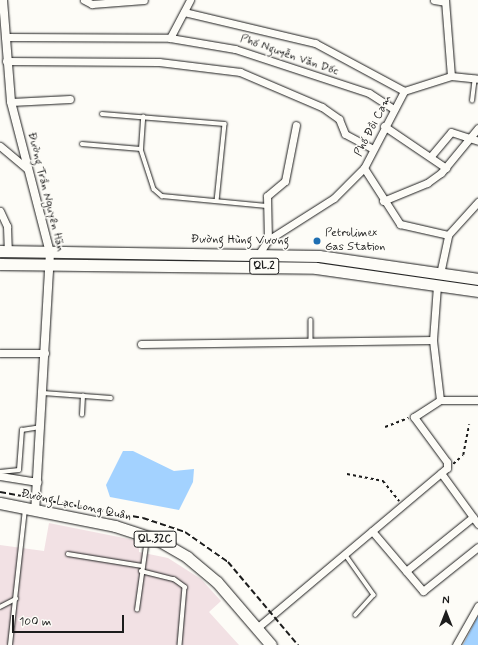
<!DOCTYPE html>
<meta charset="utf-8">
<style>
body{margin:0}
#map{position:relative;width:478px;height:645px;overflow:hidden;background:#fdfcf7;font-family:Mynerve,sans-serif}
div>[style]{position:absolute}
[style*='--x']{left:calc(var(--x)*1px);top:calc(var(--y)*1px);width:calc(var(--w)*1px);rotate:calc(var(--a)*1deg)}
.built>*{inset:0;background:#f2e1e4}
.water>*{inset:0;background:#a3d2ff}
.path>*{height:1.5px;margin-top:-0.75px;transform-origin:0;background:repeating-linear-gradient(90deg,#1c1c1c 0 3px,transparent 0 6px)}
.roads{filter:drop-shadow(0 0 1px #1c1c1c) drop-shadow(0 0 1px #1c1c1c)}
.service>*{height:3.5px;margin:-1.75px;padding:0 1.75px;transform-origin:1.75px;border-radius:1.75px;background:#fdfcf7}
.minor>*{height:7px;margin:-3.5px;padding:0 3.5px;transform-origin:3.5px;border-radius:3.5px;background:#fdfcf7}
.tertiary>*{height:8px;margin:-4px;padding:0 4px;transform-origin:4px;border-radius:4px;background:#fdfcf7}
.primary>*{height:11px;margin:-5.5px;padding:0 5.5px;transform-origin:5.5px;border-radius:5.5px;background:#fdfcf7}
.trunk>*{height:11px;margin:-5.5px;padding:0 5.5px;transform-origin:5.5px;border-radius:5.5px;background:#fdfcf7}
.rail>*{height:2px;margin-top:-1px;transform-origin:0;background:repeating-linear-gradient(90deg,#1c1c1c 0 6px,transparent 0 9px)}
.dots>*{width:11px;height:11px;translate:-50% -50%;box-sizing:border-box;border:2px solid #fdfcf7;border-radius:50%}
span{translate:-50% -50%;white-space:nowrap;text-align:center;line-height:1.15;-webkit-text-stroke:3px #fdfcf7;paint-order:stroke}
.shield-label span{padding:1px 3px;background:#fdfcf7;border:1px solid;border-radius:3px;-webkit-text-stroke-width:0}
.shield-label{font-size:11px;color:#1c1c1c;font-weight:700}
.street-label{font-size:12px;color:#1c1c1c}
.poi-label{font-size:12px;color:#1c1c1c}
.left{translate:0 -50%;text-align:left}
.north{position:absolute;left:426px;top:593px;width:40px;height:40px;-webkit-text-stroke:3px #fdfcf7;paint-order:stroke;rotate:0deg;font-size:11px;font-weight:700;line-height:16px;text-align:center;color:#1c1c1c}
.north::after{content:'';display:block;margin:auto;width:14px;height:18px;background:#1c1c1c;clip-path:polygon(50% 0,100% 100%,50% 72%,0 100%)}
.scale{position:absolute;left:12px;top:615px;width:112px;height:18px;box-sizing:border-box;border:2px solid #1c1c1c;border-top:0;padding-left:5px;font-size:12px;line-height:14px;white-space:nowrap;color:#1c1c1c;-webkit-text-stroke:3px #fdfcf7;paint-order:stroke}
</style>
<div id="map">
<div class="built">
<i style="clip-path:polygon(49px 523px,139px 541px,139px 552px,168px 558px,201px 579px,221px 601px,209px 612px,239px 645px,0 645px,0 545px,44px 551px)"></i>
</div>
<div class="water">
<i style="clip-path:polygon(123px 451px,133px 451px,174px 471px,194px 469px,193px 482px,179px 510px,110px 497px,106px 485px)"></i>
<i style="clip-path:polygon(478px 616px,478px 645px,463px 645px)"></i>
</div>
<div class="path">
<i style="--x:385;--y:427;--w:25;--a:-21"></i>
<i style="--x:453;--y:464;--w:13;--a:-42"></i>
<i style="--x:463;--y:455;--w:31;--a:-79"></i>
<i style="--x:347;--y:474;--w:37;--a:11"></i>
<i style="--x:383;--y:481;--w:26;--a:51"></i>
</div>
<div class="roads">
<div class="service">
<i style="--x:472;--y:101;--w:23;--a:-83"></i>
<i style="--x:102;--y:114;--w:123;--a:4.6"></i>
<i style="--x:225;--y:124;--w:77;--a:95.9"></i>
<i style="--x:82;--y:144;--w:59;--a:4.8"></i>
<i style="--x:141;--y:149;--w:42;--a:72"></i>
<i style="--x:154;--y:189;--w:11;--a:41"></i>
<i style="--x:162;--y:196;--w:105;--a:5.4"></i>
<i style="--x:141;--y:149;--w:32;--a:-86"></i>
<i style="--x:311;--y:320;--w:21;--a:90"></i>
<i style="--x:43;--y:393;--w:68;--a:4.2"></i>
<i style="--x:82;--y:415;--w:19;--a:-87"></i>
<i style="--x:0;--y:472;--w:19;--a:-6"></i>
<i style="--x:19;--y:470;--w:40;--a:-85.7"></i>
<i style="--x:22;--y:430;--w:18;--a:-9"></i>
<i style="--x:68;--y:554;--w:75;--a:9.2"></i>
<i style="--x:345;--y:554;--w:50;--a:54.7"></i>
<i style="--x:374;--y:595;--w:27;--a:132"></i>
<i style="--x:141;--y:571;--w:34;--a:14"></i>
<i style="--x:174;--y:579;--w:14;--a:36"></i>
<i style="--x:185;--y:587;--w:58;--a:94.9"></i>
<i style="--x:0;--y:607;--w:18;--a:-27"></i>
<i style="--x:137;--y:610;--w:72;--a:-82"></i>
<i style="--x:10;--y:645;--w:137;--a:-83.7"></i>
</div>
<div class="minor">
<i style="--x:84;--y:0;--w:9;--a:27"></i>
<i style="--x:92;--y:4;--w:52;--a:-4.4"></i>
<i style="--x:434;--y:0;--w:11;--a:10"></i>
<i style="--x:445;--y:0;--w:76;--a:85.5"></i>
<i style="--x:184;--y:12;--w:135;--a:13.3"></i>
<i style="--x:315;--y:43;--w:101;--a:28.3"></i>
<i style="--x:5;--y:37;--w:165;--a:0.3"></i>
<i style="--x:170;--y:38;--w:66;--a:9.6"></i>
<i style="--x:235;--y:49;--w:141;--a:18.2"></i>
<i style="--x:369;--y:93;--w:30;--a:33"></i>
<i style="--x:170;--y:38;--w:43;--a:-62.2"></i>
<i style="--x:6;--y:61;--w:153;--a:0.4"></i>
<i style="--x:159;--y:62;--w:82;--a:7"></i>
<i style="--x:240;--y:72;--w:89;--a:23.1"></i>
<i style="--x:322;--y:107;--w:21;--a:35"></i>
<i style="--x:339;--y:119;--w:16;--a:68"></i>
<i style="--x:345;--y:134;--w:32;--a:28"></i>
<i style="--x:11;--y:102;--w:59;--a:-2.9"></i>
<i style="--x:384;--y:126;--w:75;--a:34.1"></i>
<i style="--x:0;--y:146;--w:35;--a:40"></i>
<i style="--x:431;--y:156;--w:31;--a:-50"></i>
<i style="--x:451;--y:132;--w:28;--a:18"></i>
<i style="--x:364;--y:168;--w:67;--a:57.3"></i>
<i style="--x:400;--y:224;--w:49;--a:12.9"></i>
<i style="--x:383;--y:201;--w:48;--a:-22.2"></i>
<i style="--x:427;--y:183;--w:17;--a:-36"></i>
<i style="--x:441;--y:173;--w:58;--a:-50.6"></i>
<i style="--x:0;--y:211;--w:17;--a:65"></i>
<i style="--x:7;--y:226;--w:25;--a:88"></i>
<i style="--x:268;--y:240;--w:44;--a:-91.3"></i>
<i style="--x:267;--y:196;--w:23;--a:-40"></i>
<i style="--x:285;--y:181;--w:57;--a:-78.9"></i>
<i style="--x:251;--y:266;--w:31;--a:-57"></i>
<i style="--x:268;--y:240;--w:78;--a:-32.5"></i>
<i style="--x:334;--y:198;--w:42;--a:-45"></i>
<i style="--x:364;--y:168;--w:87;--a:-62.5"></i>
<i style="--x:404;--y:91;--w:49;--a:-17.7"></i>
<i style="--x:451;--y:76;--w:27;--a:6"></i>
<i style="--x:440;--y:274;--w:40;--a:-78"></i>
<i style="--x:448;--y:235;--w:45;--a:-47.7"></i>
<i style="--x:141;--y:344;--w:292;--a:-0.8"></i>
<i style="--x:0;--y:353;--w:45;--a:0"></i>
<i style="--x:440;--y:400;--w:38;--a:0"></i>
<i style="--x:441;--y:473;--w:63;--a:54"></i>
<i style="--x:0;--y:476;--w:38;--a:9"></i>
<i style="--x:372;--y:531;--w:79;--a:49.6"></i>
<i style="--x:423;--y:591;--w:70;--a:-38.7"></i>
<i style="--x:406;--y:571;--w:86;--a:-38.9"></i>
<i style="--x:258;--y:627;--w:247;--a:-40.1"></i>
<i style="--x:447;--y:468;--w:6;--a:-90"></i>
<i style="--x:447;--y:462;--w:56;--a:-126.3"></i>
<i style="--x:414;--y:417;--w:31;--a:-33"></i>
<i style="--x:440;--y:400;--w:60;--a:-96.7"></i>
<i style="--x:433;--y:340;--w:54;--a:-85.8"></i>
<i style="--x:456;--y:645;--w:45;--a:-60.6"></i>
</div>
<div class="tertiary">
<i style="--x:3;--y:0;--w:102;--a:85.5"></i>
<i style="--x:11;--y:102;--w:156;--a:75.5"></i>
<i style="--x:50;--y:253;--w:257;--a:93.3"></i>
</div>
<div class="primary">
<i style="--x:0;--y:251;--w:319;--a:0.9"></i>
<i style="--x:319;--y:256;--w:161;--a:8.2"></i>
<i style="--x:0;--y:264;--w:316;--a:0.7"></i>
<i style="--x:316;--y:268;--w:164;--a:8.1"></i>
</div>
<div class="trunk">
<i style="--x:0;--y:503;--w:117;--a:11.3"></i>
<i style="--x:115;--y:526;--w:45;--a:18"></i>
<i style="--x:158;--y:540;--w:34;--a:30"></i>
<i style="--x:187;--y:557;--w:39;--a:40"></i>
<i style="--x:217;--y:582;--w:83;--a:49.4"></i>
</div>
</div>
<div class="rail">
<i style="--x:0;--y:492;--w:145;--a:10.3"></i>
<i style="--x:143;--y:518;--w:44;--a:18.4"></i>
<i style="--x:185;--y:532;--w:52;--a:34.9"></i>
<i style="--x:228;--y:562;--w:109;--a:49.9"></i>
</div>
<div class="dots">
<i style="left:317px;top:241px;background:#1f6fb2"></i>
</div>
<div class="shield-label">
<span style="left:264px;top:266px">QL.2</span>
<span style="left:155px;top:539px">QL.32C</span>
</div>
<div class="street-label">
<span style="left:289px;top:56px;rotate:19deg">Phố Nguyễn Văn Dốc</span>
<span style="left:374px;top:126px;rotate:-63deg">Phố Đồi Cam</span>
<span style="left:45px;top:192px;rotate:76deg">Đường Trần Nguyên Hãn</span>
<span style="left:240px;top:241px;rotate:1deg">Đường Hùng Vương</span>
<span style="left:76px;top:506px;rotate:12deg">Đường Lạc Long Quân</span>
</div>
<div class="poi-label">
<span class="left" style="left:325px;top:241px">Petrolimex<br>Gas Station</span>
</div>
<div class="north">N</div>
<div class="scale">100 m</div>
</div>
